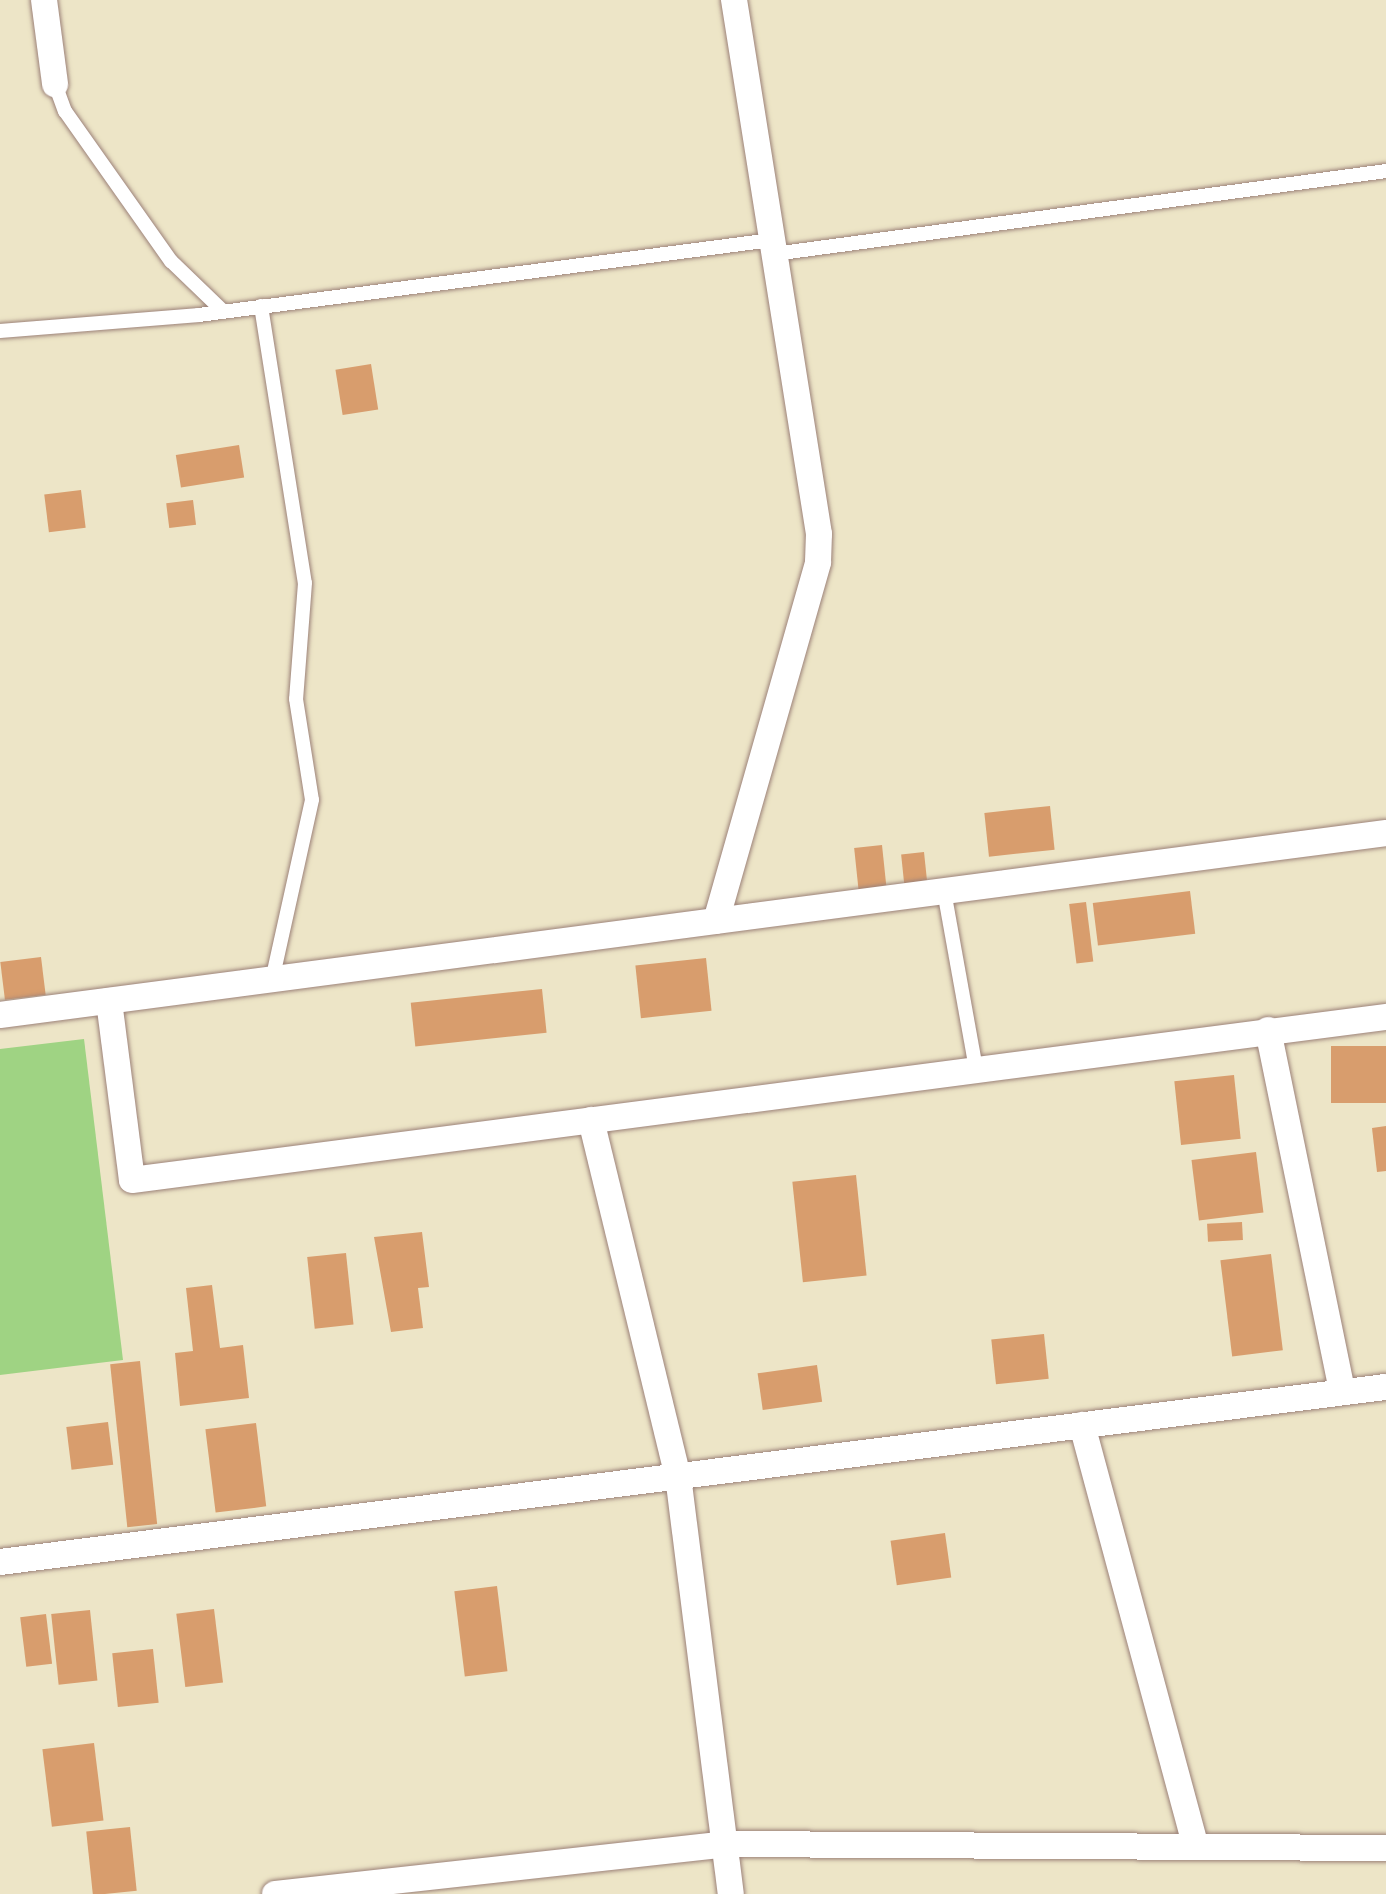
<!DOCTYPE html>
<style>
body{margin:0}
#map{position:relative;width:1386px;height:1894px;overflow:hidden;background:#ede5c7;font-family:"IM FELL DW Pica",serif}
div>[style]{position:absolute}
[style*='--x']{left:calc(var(--x)*1px);top:calc(var(--y)*1px);width:calc(var(--w)*1px);rotate:calc(var(--a)*1deg)}
.green>*{inset:0;background:#9fd383}
.building>*{inset:0;background:#d89d6d;transform-origin:0 0}
.roads{filter:drop-shadow(0 0 2px #9c8279) drop-shadow(0 0 2px #9c8279)}
.service>*{height:14px;margin:-7px;padding:0 7px;transform-origin:7px;border-radius:7px;background:#fff}
.minor>*{height:26px;margin:-13px;padding:0 13px;transform-origin:13px;border-radius:13px;background:#fff}
span{translate:-50% -50%;white-space:nowrap;text-align:center;line-height:1.15;-webkit-text-stroke:7px #fcf5e5;paint-order:stroke}
</style>
<div id="map">
<div class="green">
<i style="clip-path:polygon(84px 1039px,123px 1360px,0 1375px,0 1049px)"></i>
</div>
<div class="building">
<i style="left:371px;top:364px;width:46px;height:36px;rotate:81deg"></i>
<i style="left:239px;top:445px;width:33px;height:64px;rotate:81deg"></i>
<i style="left:81px;top:490px;width:38px;height:37px;rotate:83deg"></i>
<i style="left:193px;top:500px;width:25px;height:27px;rotate:83deg"></i>
<i style="left:1050px;top:806px;width:44px;height:66px;rotate:84deg"></i>
<i style="left:882px;top:845px;width:44px;height:28px;rotate:84deg"></i>
<i style="left:924px;top:852px;width:30px;height:23px;rotate:84deg"></i>
<i style="left:1190px;top:891px;width:43px;height:98px;rotate:83deg"></i>
<i style="left:1086px;top:902px;width:60px;height:17px;rotate:83deg"></i>
<i style="left:41px;top:957px;width:38px;height:41px;rotate:83deg"></i>
<i style="left:706px;top:958px;width:53px;height:71px;rotate:84deg"></i>
<i style="left:542px;top:989px;width:44px;height:132px;rotate:84deg"></i>
<i style="left:1386px;top:1046px;width:57px;height:55px;rotate:90deg"></i>
<i style="left:1234px;top:1075px;width:64px;height:60px;rotate:84deg"></i>
<i style="clip-path:polygon(1386px 1126px,1386px 1171px,1377px 1172px,1372px 1128px)"></i>
<i style="left:1256px;top:1152px;width:61px;height:65px;rotate:83deg"></i>
<i style="left:856px;top:1175px;width:101px;height:64px;rotate:84deg"></i>
<i style="left:1242px;top:1222px;width:18px;height:35px;rotate:87deg"></i>
<i style="clip-path:polygon(422px 1232px,429px 1287px,418px 1288px,423px 1328px,391px 1332px,374px 1237px)"></i>
<i style="left:346px;top:1253px;width:72px;height:39px;rotate:84deg"></i>
<i style="left:1271px;top:1254px;width:97px;height:51px;rotate:83deg"></i>
<i style="clip-path:polygon(212px 1285px,220px 1348px,243px 1345px,249px 1398px,180px 1406px,175px 1353px,193px 1351px,186px 1288px)"></i>
<i style="left:1044px;top:1334px;width:45px;height:53px;rotate:84deg"></i>
<i style="left:140px;top:1361px;width:164px;height:30px;rotate:84deg"></i>
<i style="left:817px;top:1365px;width:37px;height:60px;rotate:82deg"></i>
<i style="left:108px;top:1422px;width:43px;height:42px;rotate:83deg"></i>
<i style="left:256px;top:1423px;width:84px;height:51px;rotate:83deg"></i>
<i style="left:945px;top:1533px;width:45px;height:55px;rotate:82deg"></i>
<i style="left:497px;top:1586px;width:86px;height:43px;rotate:83deg"></i>
<i style="left:214px;top:1609px;width:74px;height:38px;rotate:83deg"></i>
<i style="left:90px;top:1610px;width:71px;height:39px;rotate:84deg"></i>
<i style="left:46px;top:1614px;width:50px;height:26px;rotate:83deg"></i>
<i style="left:153px;top:1649px;width:54px;height:41px;rotate:84deg"></i>
<i style="left:94px;top:1743px;width:78px;height:52px;rotate:83deg"></i>
<i style="left:130px;top:1827px;width:64px;height:44px;rotate:84deg"></i>
</div>
<div class="roads">
<div class="service">
<i style="--x:55;--y:84;--w:29;--a:70"></i>
<i style="--x:65;--y:111;--w:184;--a:54.8"></i>
<i style="--x:171;--y:261;--w:72;--a:43.9"></i>
<i style="--x:774;--y:254;--w:618;--a:-7.72"></i>
<i style="--x:261;--y:306;--w:280;--a:81"></i>
<i style="--x:305;--y:583;--w:116;--a:94.4"></i>
<i style="--x:296;--y:699;--w:102;--a:81"></i>
<i style="--x:312;--y:800;--w:184;--a:102.5"></i>
<i style="--x:0;--y:331;--w:200;--a:-4.6"></i>
<i style="--x:199;--y:315;--w:578;--a:-7.46"></i>
<i style="--x:944;--y:891;--w:181;--a:79.8"></i>
</div>
<div class="minor">
<i style="--x:44;--y:0;--w:85;--a:82.5"></i>
<i style="--x:716;--y:921;--w:373;--a:-74.1"></i>
<i style="--x:818;--y:562;--w:28;--a:-88"></i>
<i style="--x:819;--y:534;--w:541;--a:-99.04"></i>
<i style="--x:109;--y:1001;--w:180;--a:82.7"></i>
<i style="--x:132;--y:1180;--w:1265;--a:-7.41"></i>
<i style="--x:0;--y:1015;--w:1398;--a:-7.48"></i>
<i style="--x:1268;--y:1030;--w:369;--a:78.4"></i>
<i style="--x:591;--y:1120;--w:366;--a:76.3"></i>
<i style="--x:678;--y:1476;--w:421;--a:82.8"></i>
<i style="--x:1082;--y:1425;--w:434;--a:74.9"></i>
<i style="--x:0;--y:1562;--w:1397;--a:-7.2"></i>
<i style="--x:275;--y:1894;--w:454;--a:-6.3"></i>
<i style="--x:726;--y:1844;--w:660;--a:0.35"></i>
</div>
</div>
</div>
